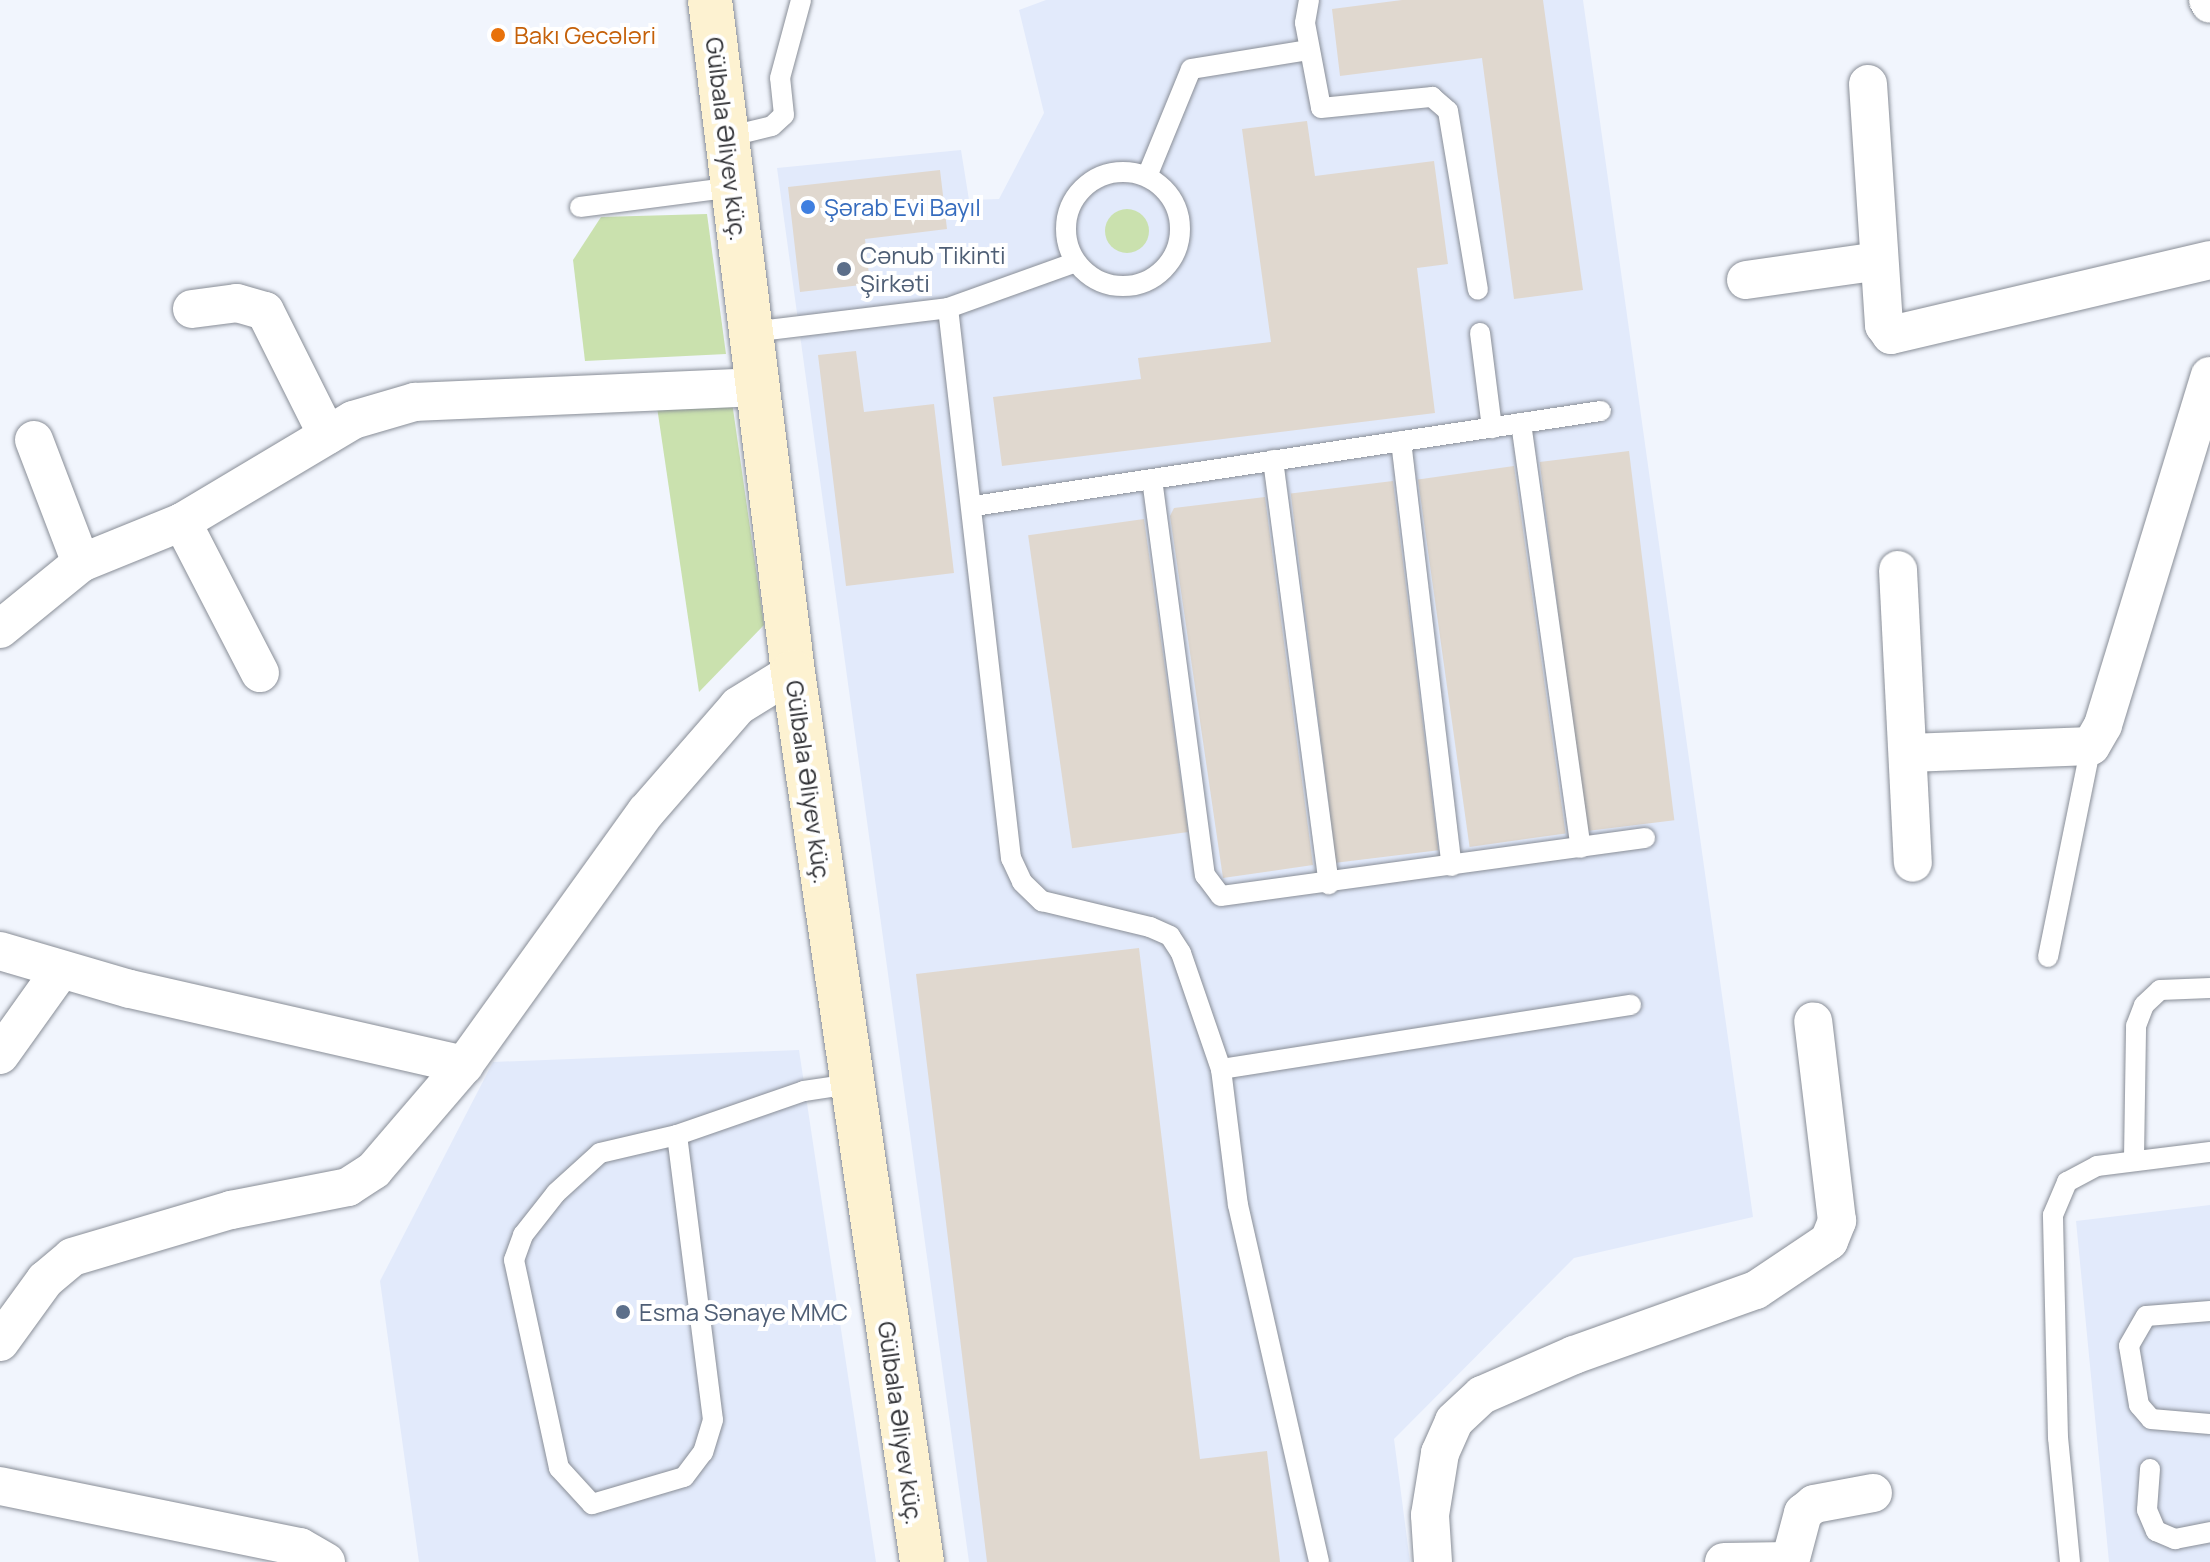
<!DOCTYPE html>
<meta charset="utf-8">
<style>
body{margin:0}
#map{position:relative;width:2210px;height:1562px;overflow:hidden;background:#f1f5fd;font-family:Manrope,sans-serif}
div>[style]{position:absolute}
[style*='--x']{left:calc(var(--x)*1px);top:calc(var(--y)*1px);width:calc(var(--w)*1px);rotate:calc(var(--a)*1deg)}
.built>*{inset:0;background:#e2eafb}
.green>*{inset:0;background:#cae1ae}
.round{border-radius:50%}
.building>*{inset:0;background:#e0d8cf;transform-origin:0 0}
.roads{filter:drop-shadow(0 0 2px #898e97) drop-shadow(0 0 2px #898e97)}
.lane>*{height:20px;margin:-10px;padding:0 10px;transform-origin:10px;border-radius:10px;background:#fff}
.lane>.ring{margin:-10px;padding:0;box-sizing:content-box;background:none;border:20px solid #fff;border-radius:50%}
.street>*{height:38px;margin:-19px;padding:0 19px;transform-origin:19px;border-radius:19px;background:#fff}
.secondary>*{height:44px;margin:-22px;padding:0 22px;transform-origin:22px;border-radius:22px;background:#fdf2d1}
.dots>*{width:22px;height:22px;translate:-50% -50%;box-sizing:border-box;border:4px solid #fff;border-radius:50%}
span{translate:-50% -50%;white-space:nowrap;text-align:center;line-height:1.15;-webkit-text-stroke:8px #fff;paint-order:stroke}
.food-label{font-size:24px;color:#c56008}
.left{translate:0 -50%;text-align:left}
.street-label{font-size:24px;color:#2e2f33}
.shop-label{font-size:24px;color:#366cbe}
.service-label{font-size:24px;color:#4e5e75}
</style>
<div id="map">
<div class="built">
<i style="clip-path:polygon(1046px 0,1583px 0,1753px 1217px,1574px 1258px,1394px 1439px,1410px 1562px,969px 1562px,777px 168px,961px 150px,969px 200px,999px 199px,1044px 113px,1019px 10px)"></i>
<i style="clip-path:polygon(799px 1050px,876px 1562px,419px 1562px,380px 1281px,493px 1062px)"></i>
<i style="clip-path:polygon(2210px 1205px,2210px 1562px,2109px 1562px,2076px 1221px)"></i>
</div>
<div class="green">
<i class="round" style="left:1105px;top:209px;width:44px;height:44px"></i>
<i style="clip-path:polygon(707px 214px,726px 354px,585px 361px,573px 260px,601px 217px)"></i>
<i style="clip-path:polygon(732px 402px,764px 625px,699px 692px,657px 407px)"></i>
</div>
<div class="building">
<i style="clip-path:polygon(1402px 0,1543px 0,1583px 290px,1514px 299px,1482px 58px,1340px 76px,1332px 9px)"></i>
<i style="clip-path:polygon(1307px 121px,1315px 176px,1434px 161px,1448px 264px,1417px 268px,1435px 413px,1002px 466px,993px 397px,1141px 379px,1138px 358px,1271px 342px,1242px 129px)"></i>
<i style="clip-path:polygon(940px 170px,947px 229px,865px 239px,870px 284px,800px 292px,788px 187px)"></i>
<i style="clip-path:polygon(856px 351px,864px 412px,934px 404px,954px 573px,846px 586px,818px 355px)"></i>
<i style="left:1629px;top:451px;width:372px;height:90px;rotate:83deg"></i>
<i style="left:1514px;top:466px;width:371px;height:97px;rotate:82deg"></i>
<i style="left:1393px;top:481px;width:372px;height:103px;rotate:83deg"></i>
<i style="clip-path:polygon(1265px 497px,1313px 865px,1223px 878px,1170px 516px,1174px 508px)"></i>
<i style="left:1144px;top:519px;width:316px;height:117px;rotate:82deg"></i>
<i style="clip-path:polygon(1139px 948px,1200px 1459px,1267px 1451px,1280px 1562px,987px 1562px,916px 974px)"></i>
</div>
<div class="roads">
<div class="lane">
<i style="--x:1309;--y:0;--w:23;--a:100"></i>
<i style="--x:1305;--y:23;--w:86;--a:79.3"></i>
<i style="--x:1321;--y:108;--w:112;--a:-5.7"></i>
<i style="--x:1432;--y:97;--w:21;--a:41"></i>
<i style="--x:1448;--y:111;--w:181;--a:80.5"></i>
<i style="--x:727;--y:137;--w:46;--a:-13.7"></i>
<i style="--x:772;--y:126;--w:16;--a:-43"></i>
<i style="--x:784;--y:115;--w:37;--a:-96"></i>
<i style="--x:780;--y:78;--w:81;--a:-74.9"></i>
<i class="ring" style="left:1066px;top:172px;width:94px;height:94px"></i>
<i style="--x:1148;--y:174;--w:113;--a:-67.7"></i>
<i style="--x:1191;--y:69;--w:119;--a:-9.2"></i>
<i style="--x:580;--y:207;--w:154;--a:-7.4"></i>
<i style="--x:948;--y:308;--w:134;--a:-19.7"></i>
<i style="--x:751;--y:332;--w:198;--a:-6.9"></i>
<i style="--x:948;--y:308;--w:554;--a:83.47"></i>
<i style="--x:1011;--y:858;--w:26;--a:65"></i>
<i style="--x:1022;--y:882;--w:28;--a:44"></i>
<i style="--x:1042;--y:901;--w:111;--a:13.5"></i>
<i style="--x:1150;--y:927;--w:22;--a:24"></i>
<i style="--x:1170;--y:936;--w:20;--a:57"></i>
<i style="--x:1181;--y:953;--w:123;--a:71"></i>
<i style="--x:1221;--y:1069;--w:137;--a:82.9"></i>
<i style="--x:1238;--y:1205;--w:366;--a:77.2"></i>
<i style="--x:1480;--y:333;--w:96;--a:82.8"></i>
<i style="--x:1521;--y:423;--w:429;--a:82"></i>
<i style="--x:1401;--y:441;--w:428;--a:83.2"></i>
<i style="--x:1273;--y:460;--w:428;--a:82.5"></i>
<i style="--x:1152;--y:479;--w:400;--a:82.4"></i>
<i style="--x:1205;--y:875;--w:26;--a:53"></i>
<i style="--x:1221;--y:896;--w:428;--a:-7.8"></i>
<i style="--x:974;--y:506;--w:634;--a:-8.62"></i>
<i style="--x:2048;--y:957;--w:215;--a:-78.5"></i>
<i style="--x:1221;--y:1069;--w:415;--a:-8.9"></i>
<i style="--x:677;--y:1135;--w:287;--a:82.8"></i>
<i style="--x:713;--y:1420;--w:34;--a:107"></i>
<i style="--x:703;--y:1452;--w:31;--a:127"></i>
<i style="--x:684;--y:1477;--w:96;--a:163.6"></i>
<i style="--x:592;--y:1504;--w:49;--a:-132.5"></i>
<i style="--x:559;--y:1468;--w:213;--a:-102.2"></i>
<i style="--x:514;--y:1260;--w:27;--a:-70"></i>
<i style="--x:523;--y:1235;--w:53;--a:-51.8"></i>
<i style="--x:556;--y:1193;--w:59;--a:-42.3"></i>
<i style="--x:600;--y:1153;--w:79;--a:-13.2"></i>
<i style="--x:677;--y:1135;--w:134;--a:-19.1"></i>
<i style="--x:804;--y:1091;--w:48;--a:-8.5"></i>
<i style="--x:2134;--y:1158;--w:132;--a:-89.1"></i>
<i style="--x:2136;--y:1026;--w:22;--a:-69"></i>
<i style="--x:2144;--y:1005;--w:22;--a:-43"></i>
<i style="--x:2160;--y:990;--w:50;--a:-2.3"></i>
<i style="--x:2210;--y:1311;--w:64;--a:175.5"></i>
<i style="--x:2146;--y:1316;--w:34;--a:120"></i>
<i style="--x:2129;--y:1346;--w:60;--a:80.4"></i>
<i style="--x:2139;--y:1405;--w:18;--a:49"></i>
<i style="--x:2151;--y:1419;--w:59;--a:4.8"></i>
<i style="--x:2150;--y:1469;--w:41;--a:94.2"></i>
<i style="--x:2147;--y:1510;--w:23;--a:67"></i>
<i style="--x:2156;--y:1531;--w:21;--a:23"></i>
<i style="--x:2175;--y:1539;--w:36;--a:-11"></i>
<i style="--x:2070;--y:1562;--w:125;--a:-95.5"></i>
<i style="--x:2058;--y:1438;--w:223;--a:-91.3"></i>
<i style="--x:2053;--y:1215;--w:36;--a:-67"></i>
<i style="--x:2067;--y:1182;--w:34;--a:-28"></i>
<i style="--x:2097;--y:1166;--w:114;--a:-7.1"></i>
</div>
<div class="street">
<i style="--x:2208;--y:0;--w:4;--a:63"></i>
<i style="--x:1868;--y:84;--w:242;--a:86.2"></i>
<i style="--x:1884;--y:325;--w:12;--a:55"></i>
<i style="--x:1891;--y:335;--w:328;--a:-13.2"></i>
<i style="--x:1746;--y:280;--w:134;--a:-8.1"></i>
<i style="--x:192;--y:309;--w:45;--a:-7.6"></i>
<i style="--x:237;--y:303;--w:29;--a:16"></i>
<i style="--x:265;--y:311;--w:139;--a:63.4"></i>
<i style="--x:34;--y:440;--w:132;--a:69.1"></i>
<i style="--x:182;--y:522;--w:170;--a:62.7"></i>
<i style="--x:1898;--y:570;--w:293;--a:87.1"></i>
<i style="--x:0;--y:629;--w:104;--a:-39.2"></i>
<i style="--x:81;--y:563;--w:109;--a:-22.1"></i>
<i style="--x:182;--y:522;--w:199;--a:-30.8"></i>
<i style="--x:353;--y:420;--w:65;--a:-16.2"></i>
<i style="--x:415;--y:402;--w:343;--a:-2.5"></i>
<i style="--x:1909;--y:753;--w:182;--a:-2.2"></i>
<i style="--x:2091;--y:746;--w:24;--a:-60"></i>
<i style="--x:2103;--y:725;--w:365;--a:-73"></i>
<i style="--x:0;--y:951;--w:135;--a:16.3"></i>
<i style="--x:130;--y:989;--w:343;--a:12.8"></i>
<i style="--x:0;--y:1055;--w:103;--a:-54.5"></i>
<i style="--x:0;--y:1342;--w:77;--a:-54"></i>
<i style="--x:45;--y:1280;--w:35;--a:-40"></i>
<i style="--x:72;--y:1257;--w:166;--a:-16.5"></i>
<i style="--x:231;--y:1210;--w:119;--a:-11.1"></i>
<i style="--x:348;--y:1187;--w:31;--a:-33"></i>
<i style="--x:374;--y:1170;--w:138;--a:-49.4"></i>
<i style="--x:464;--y:1065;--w:312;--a:-54.3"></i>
<i style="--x:646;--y:812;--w:140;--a:-49"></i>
<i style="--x:738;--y:706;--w:65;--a:-31.7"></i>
<i style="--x:0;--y:1486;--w:306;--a:11.5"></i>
<i style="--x:300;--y:1547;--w:30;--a:30"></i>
<i style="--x:1433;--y:1562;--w:47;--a:-93.7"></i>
<i style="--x:1430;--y:1515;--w:63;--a:-80.8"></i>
<i style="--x:1440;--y:1453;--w:35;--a:-66"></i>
<i style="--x:1454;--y:1421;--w:38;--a:-43"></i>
<i style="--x:1482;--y:1395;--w:100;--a:-23.5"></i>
<i style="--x:1574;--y:1355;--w:193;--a:-19.7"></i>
<i style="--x:1756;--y:1290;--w:88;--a:-33.9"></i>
<i style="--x:1829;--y:1241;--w:22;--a:-68"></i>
<i style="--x:1837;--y:1221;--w:201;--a:-96.8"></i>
<i style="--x:1724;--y:1562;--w:66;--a:-0.9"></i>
<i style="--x:1790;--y:1562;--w:51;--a:-75.1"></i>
<i style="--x:1803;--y:1513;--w:14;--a:-39"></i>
<i style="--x:1814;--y:1504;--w:60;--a:-10.6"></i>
</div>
<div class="secondary">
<i style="--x:710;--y:0;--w:677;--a:82.96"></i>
<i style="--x:793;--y:672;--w:899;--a:81.75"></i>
</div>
</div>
<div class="dots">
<i style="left:498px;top:35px;background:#e8710a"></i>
<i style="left:808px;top:207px;background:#3f7fe0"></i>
<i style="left:844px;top:269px;background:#5c6f8a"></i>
<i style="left:623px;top:1312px;background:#5c6f8a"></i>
</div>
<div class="food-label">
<span class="left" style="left:514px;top:35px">Bakı Gecələri</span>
</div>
<div class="street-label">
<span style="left:727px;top:139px;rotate:83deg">Gülbala Əliyev küç.</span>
<span style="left:809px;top:782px;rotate:82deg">Gülbala Əliyev küç.</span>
<span style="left:901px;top:1423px;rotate:82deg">Gülbala Əliyev küç.</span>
</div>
<div class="shop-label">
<span class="left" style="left:824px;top:207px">Şərab Evi Bayıl</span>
</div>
<div class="service-label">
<span class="left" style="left:860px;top:269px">Cənub Tikinti<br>Şirkəti</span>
<span class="left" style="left:639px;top:1312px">Esma Sənaye MMC</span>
</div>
</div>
